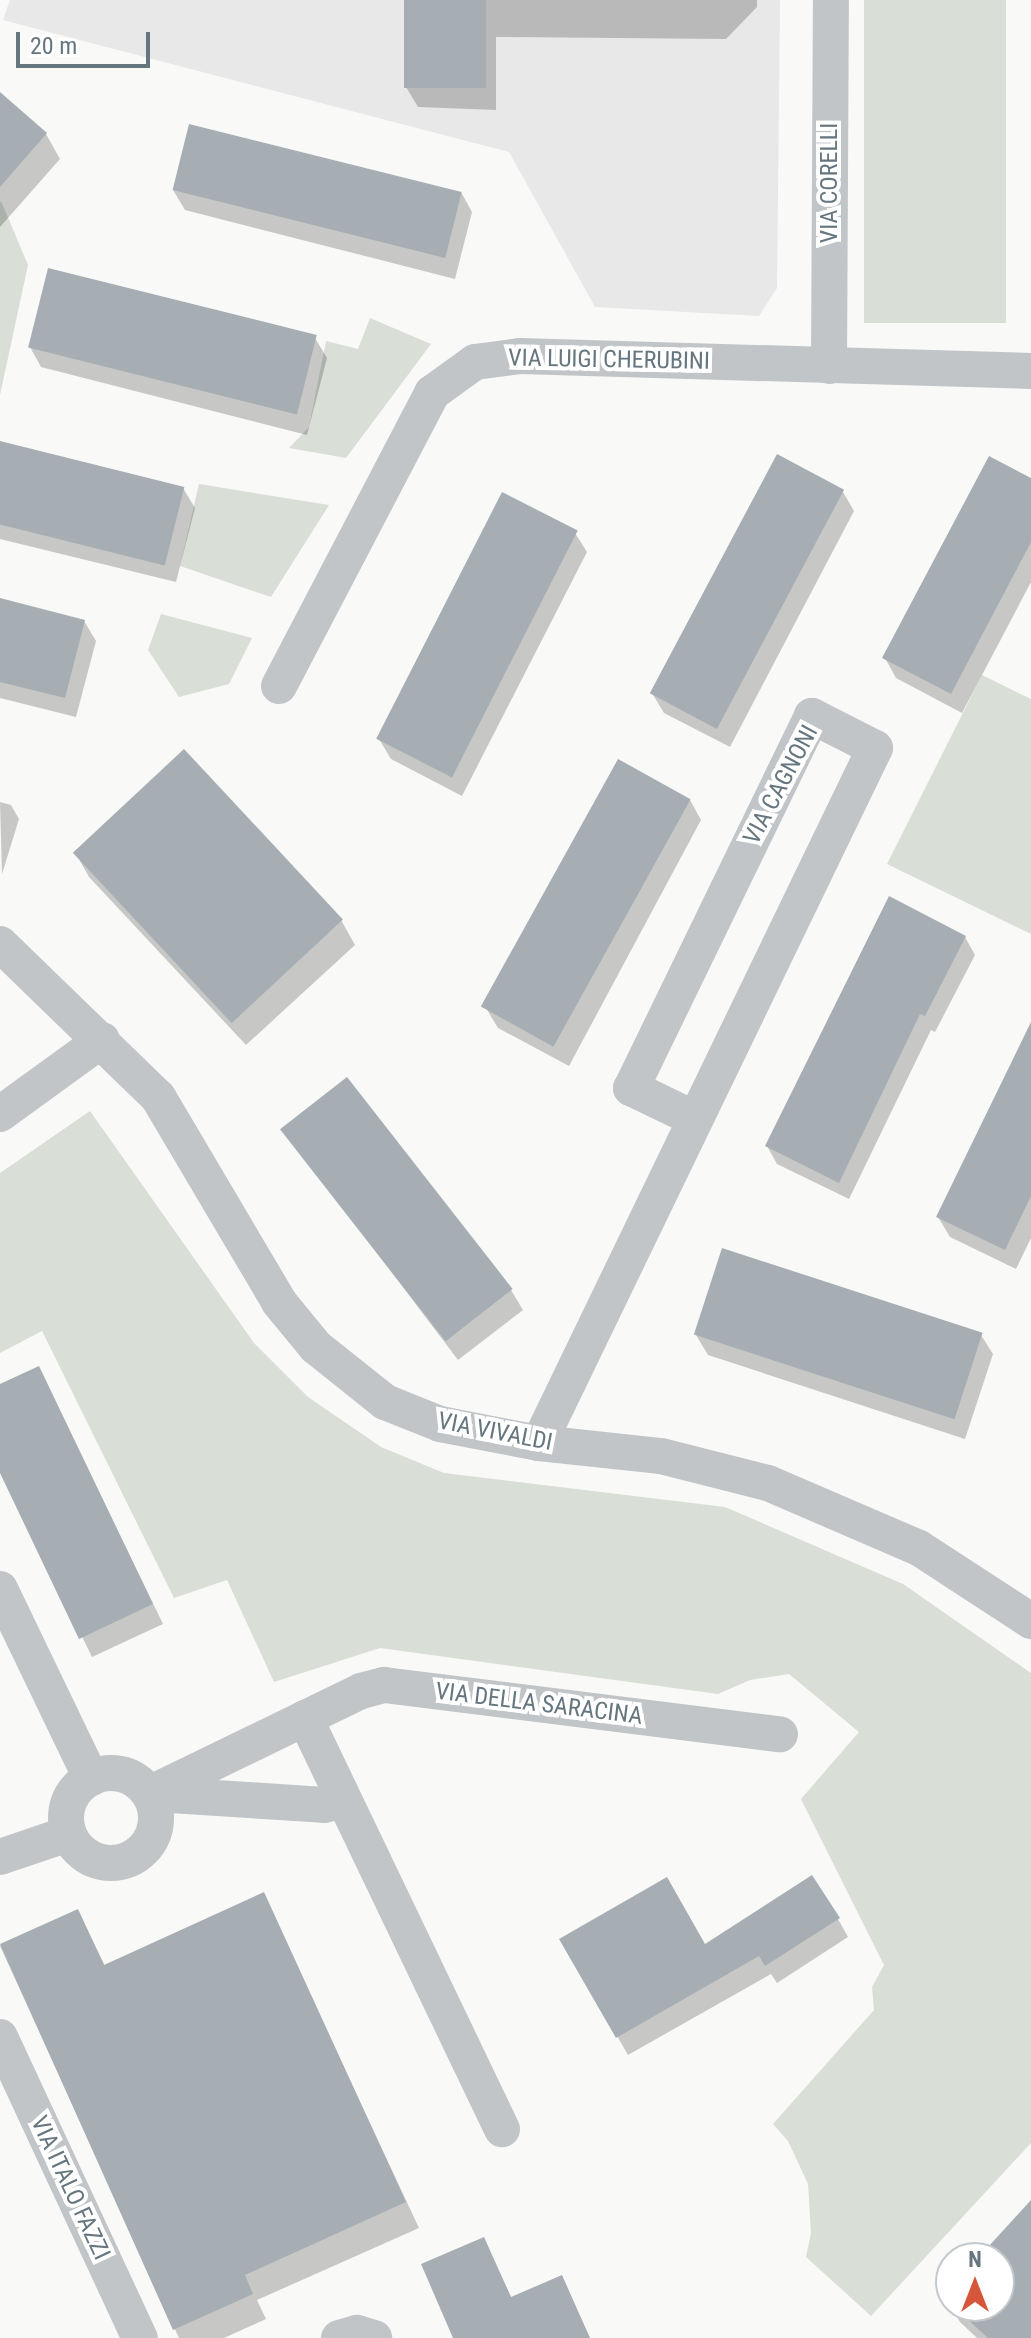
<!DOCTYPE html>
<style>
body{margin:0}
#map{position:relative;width:1031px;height:2338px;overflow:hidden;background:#f9f9f7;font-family:"Roboto Condensed",sans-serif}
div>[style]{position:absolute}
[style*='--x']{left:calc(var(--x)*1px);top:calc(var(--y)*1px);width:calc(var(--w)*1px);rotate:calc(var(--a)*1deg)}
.built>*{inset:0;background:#e7e8e7}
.green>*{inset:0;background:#d9ded7;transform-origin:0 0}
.shadow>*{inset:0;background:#0003}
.building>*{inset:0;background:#a6aeb3;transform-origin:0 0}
.street>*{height:36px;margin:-18px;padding:0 18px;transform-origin:18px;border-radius:18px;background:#c1c5c8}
.street>.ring{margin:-18px;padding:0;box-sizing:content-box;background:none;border:36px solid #c1c5c8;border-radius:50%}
span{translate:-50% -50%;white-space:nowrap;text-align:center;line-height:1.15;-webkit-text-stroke:8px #fff;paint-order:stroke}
.street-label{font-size:24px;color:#66767f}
.north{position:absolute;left:935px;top:2242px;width:80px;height:80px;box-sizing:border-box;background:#fff;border:2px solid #c2c8cc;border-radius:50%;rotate:0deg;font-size:22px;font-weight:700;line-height:32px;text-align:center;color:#66767f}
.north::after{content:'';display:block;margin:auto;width:28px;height:36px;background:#d5563b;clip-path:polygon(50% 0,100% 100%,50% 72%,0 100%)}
.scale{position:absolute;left:16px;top:32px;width:134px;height:36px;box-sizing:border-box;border:4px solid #66767f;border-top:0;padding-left:10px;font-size:24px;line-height:28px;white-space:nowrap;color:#66767f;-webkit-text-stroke:6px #fff;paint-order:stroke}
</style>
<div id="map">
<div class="built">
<i style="clip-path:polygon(10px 0,780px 0,777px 288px,759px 316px,595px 307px,509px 152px,3px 20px)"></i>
</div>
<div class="green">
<i style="left:864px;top:0;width:142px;height:323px"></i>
<i style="clip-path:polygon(1px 201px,28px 265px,0 395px,0 203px)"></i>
<i style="clip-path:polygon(370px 318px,431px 344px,346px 458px,289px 448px,309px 427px,326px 341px,358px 349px)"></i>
<i style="clip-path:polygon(199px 484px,329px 505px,271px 597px,180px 566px)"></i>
<i style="clip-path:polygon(161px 614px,252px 638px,229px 684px,179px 697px,148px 650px)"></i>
<i style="clip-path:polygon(982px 675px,1031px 699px,1031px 934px,887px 864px)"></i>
<i style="clip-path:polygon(90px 1111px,254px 1343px,308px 1397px,381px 1447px,444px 1473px,725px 1507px,903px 1584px,1031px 1673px,1031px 2143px,871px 2316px,806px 2257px,811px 2233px,808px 2184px,788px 2141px,773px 2124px,874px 2010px,872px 1987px,884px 1965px,801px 1799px,859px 1732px,789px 1674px,750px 1680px,718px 1694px,380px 1648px,274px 1682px,227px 1580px,174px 1598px,42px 1331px,0 1353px,0 1173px)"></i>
</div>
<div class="shadow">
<i style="clip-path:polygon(406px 0,757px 0,757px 7px,726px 39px,496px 37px,496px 110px,418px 107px,406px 87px)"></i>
<i style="clip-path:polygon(0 94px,46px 134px,60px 159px,0 227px)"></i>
<i style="clip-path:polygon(173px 190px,461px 192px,472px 212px,455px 279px,185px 210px)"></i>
<i style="clip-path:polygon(315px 338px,327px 358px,307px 435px,41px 367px,30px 347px)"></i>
<i style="clip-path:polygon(0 443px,183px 488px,195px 508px,176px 582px,0 539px)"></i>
<i style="clip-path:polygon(1031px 480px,1031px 582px,962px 713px,896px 678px,885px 658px)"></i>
<i style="clip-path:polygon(843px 492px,854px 511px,730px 747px,664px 713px,652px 693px)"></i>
<i style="clip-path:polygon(575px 533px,587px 552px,462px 796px,391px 759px,379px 739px)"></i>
<i style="clip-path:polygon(0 600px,84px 621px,96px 641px,76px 717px,0 698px)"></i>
<i style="clip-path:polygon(690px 800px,701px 820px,569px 1066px,498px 1028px,486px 1008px)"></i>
<i style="clip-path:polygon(0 802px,11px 805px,19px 819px,2px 874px)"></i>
<i style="clip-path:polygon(75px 852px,341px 920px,355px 945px,246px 1045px,89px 877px)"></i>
<i style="clip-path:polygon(965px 937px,975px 955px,935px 1032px,931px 1030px,849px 1199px,777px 1164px,767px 1146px)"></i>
<i style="clip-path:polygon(1031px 1027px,1031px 1238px,1016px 1269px,950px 1237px,938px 1217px)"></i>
<i style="clip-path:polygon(284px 1130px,511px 1290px,523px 1310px,458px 1360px)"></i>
<i style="clip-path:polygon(696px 1335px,981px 1335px,993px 1354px,965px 1439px,708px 1355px)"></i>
<i style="clip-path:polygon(39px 1368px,163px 1624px,92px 1657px,0 1468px,0 1386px)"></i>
<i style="clip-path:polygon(263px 1894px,419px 2228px,257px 2300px,266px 2319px,224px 2338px,179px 2338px,0 1946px,78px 1911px,105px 1966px)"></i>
<i style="clip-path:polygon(838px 1919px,848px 1937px,777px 1983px,771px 1974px,628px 2055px,562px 1940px,705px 1947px)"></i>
<i style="clip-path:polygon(1031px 2203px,1031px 2338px,977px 2338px,960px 2322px,945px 2297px,951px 2291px,951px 2306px,999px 2306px,999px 2258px,981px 2258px)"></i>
<i style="clip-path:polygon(483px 2239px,512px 2299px,561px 2277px,590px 2338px,455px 2338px)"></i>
</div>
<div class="building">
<i style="left:404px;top:0;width:82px;height:88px"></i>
<i style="clip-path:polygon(0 92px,47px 133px,0 187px)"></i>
<i style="left:189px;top:124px;width:281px;height:68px;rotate:14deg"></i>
<i style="left:48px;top:268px;width:277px;height:82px;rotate:14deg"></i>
<i style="left:0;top:441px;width:190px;height:81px;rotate:14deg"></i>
<i style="left:777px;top:454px;width:76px;height:271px;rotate:28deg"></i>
<i style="clip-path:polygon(989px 456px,1031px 478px,1031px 542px,951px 694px,882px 658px)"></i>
<i style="left:502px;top:492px;width:85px;height:277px;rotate:27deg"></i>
<i style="clip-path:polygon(0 598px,85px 620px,65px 698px,0 682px)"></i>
<i style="left:184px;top:749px;width:233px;height:152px;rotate:47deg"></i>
<i style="left:618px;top:759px;width:83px;height:283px;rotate:29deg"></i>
<i style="clip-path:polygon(889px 896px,966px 936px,925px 1016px,920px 1014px,839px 1183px,765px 1146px)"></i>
<i style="clip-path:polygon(1031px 1022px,1031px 1196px,1005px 1250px,936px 1217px)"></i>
<i style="left:347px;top:1077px;width:269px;height:85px;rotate:52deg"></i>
<i style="left:722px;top:1248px;width:274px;height:91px;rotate:18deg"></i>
<i style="clip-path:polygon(39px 1366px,153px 1604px,79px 1639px,0 1473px,0 1384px)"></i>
<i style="clip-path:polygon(812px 1875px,840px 1918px,765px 1966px,759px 1956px,616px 2038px,559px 1939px,667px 1877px,705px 1944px)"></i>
<i style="clip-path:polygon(264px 1892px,406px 2202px,245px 2275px,253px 2294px,173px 2330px,0 1944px,78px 1909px,104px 1965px)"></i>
<i style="clip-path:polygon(1031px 2200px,1031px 2338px,988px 2338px,953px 2306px,999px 2306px,999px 2258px,978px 2258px)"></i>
<i style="clip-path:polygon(484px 2237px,511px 2297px,562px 2275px,590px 2338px,453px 2338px,421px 2264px)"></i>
</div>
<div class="street">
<i style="--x:829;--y:366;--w:366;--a:-89.7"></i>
<i style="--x:279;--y:686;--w:331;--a:-62.4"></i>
<i style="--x:432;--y:393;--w:53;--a:-35.8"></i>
<i style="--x:475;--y:362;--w:45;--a:-7.6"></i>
<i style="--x:520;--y:356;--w:511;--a:1.68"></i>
<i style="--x:0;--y:944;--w:220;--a:44.1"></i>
<i style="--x:158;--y:1097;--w:238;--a:59.4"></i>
<i style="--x:279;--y:1302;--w:58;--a:50.6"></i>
<i style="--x:316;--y:1347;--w:88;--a:38.6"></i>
<i style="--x:385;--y:1402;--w:59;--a:21.8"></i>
<i style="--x:440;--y:1424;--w:101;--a:10.9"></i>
<i style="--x:539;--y:1443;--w:123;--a:6.1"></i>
<i style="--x:661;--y:1456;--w:110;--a:14.2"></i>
<i style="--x:768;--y:1483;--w:164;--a:23.3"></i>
<i style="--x:919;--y:1548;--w:134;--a:33.1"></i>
<i style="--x:0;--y:1114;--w:126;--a:-36"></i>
<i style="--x:539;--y:1443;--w:772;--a:-64.2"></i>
<i style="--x:875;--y:748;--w:71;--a:-153.1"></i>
<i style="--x:812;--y:716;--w:414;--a:115.9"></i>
<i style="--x:631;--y:1088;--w:71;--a:25.8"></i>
<i style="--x:0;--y:1589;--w:210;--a:64.3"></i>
<i style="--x:305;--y:1718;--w:456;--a:64.4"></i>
<i class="ring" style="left:66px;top:1773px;width:54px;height:54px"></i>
<i style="--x:149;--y:1794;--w:236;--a:-25.9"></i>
<i style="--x:361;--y:1691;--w:24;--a:-15"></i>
<i style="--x:384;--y:1685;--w:399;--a:7.1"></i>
<i style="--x:155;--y:1794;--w:169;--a:3.7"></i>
<i style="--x:324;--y:1805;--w:18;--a:-13"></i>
<i style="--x:0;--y:1857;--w:72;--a:-18.7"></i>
<i style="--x:0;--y:2037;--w:332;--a:65.1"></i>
<i style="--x:339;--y:2338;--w:19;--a:-16"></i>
<i style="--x:357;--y:2333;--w:18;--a:16"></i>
</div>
<div class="street-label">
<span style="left:830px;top:183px;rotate:-90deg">VIA CORELLI</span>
<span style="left:609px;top:360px;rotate:1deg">VIA LUIGI CHERUBINI</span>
<span style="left:781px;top:785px;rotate:-62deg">VIA CAGNONI</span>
<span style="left:495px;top:1432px;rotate:11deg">VIA VIVALDI</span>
<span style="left:539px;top:1704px;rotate:7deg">VIA DELLA SARACINA</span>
<span style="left:70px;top:2188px;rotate:65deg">VIA ITALO FAZZI</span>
</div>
<div class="north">N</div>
<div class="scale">20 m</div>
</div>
